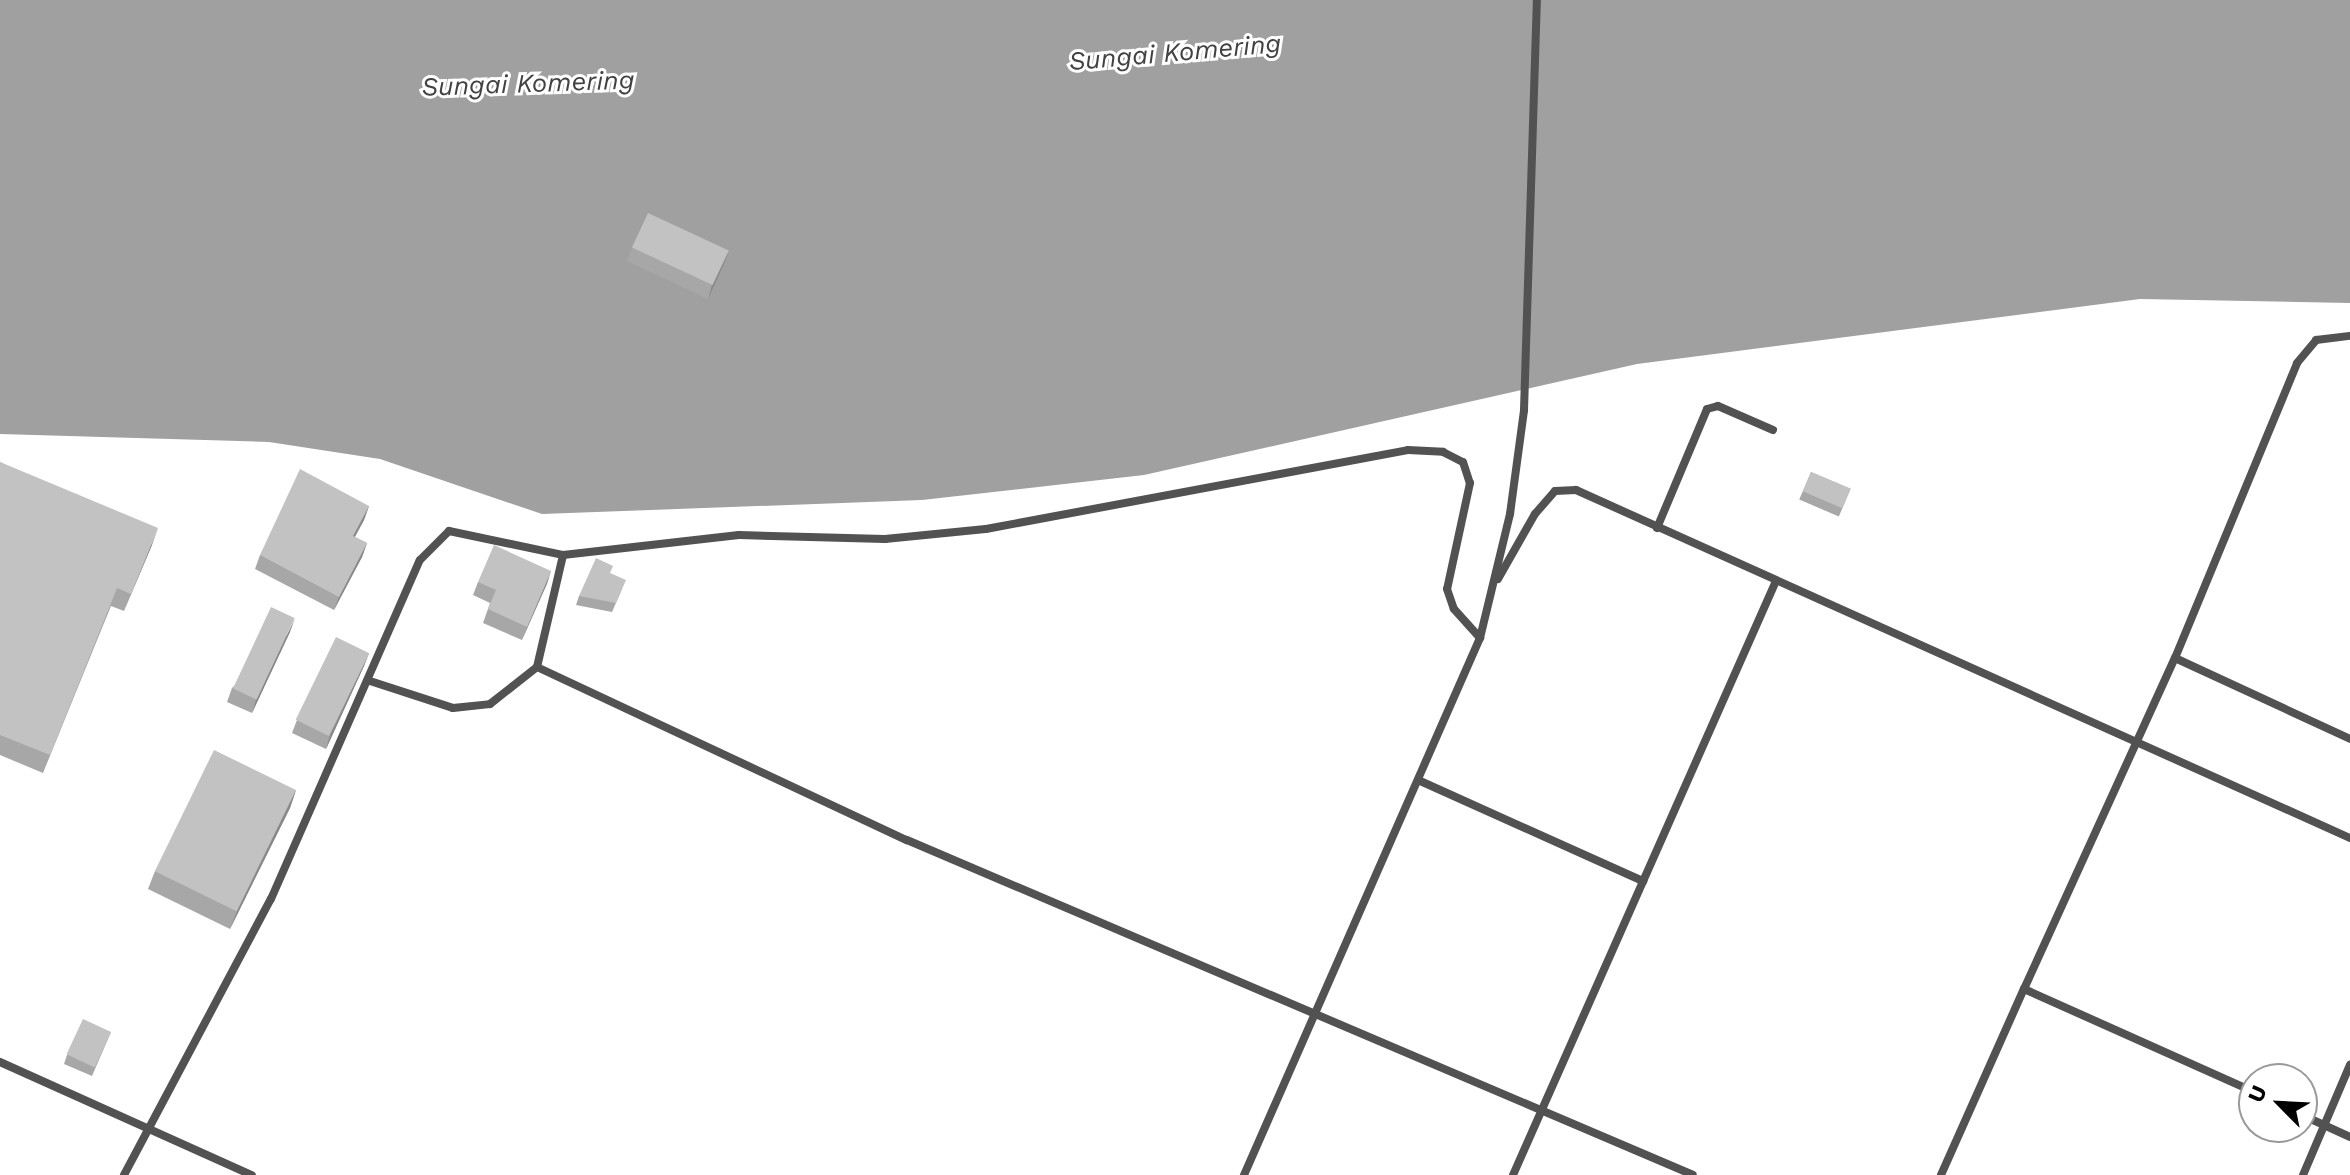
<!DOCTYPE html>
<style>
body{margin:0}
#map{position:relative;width:2350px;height:1175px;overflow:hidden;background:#fff;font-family:"Work Sans",sans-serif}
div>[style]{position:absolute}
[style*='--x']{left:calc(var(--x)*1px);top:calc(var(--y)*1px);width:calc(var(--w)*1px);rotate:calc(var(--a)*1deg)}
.water>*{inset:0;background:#a0a0a0}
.service>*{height:8px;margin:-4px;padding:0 4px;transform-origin:4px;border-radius:4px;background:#525252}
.wall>*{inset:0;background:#a7a7a7;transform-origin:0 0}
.shaded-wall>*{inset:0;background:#888}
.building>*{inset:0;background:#c2c2c2;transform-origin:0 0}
span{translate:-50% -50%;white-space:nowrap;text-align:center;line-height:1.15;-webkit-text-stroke:6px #fff;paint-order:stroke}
.water-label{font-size:26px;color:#414141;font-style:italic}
.north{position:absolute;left:2238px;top:1063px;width:80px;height:80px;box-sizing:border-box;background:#fff;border:2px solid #999;border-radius:50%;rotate:294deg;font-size:22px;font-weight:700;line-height:32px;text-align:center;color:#000}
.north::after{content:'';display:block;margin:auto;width:28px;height:36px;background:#000;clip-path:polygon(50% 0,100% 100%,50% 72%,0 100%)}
</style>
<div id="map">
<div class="water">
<i style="clip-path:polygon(0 0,2350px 0,2350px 303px,2140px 299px,1637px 364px,1144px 475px,922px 500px,542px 514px,380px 459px,269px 442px,0 434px)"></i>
</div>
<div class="service">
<i style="--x:1657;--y:528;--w:129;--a:-67.2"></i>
<i style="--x:1707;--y:409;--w:11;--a:-15"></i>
<i style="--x:1718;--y:406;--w:60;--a:23.6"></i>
<i style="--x:1498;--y:579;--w:75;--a:-60.4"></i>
<i style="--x:1535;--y:514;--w:30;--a:-49"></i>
<i style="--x:1555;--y:491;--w:21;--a:-3"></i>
<i style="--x:1576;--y:490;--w:849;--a:24.21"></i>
<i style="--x:2175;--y:658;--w:193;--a:24.8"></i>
<i style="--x:537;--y:667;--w:115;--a:-76.9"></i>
<i style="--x:370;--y:681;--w:87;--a:18"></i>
<i style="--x:453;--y:708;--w:37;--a:-6"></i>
<i style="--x:490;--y:704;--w:60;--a:-38.2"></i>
<i style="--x:537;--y:667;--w:408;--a:25.1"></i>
<i style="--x:907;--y:840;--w:854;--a:23.08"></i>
<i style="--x:1418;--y:780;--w:247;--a:24.2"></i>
<i style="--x:2024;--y:989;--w:364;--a:-65.5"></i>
<i style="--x:2175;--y:658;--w:319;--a:-67.5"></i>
<i style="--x:2297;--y:363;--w:30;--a:-50"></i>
<i style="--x:2316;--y:340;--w:34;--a:-7"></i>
<i style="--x:0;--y:1062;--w:276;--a:24.2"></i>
<i style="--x:2302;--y:1115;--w:53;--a:24.6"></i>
<i style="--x:124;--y:1175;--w:313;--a:-62"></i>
<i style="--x:271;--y:899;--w:370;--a:-66.3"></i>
<i style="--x:420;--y:560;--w:41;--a:-45"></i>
<i style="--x:449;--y:531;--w:116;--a:11.9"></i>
<i style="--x:563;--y:555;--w:177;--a:-6.5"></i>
<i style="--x:739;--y:535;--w:146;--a:1.6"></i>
<i style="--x:885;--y:539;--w:101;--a:-5.7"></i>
<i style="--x:986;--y:529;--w:429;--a:-10.6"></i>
<i style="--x:1408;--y:450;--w:35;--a:3"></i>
<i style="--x:1443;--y:452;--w:22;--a:27"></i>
<i style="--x:1463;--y:462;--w:22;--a:72"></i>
<i style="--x:1470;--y:483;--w:108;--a:102.2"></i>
<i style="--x:1447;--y:589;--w:21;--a:71"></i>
<i style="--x:1454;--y:609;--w:39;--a:48"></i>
<i style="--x:1244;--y:1175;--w:587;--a:-66.28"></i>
<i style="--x:1480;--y:638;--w:128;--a:-76.4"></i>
<i style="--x:1510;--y:514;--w:105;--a:-82.3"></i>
<i style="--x:1524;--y:410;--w:410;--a:-88.2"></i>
<i style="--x:1513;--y:1175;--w:650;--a:-66.12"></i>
<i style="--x:1941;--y:1175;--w:204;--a:-66"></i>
<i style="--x:2024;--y:989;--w:252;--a:24.1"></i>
<i style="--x:2303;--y:1175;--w:120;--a:-66.9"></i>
</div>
<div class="wall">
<i style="clip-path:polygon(632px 248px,729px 251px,708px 299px,627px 261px)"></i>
<i style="clip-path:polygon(0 462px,152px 545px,124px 611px,111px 606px,43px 773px,0 755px)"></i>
<i style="left:1811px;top:472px;width:43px;height:30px;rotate:23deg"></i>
<i style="clip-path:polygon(369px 506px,364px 520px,355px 537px,367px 543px,362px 557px,334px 610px,255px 569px,260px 555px)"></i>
<i style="clip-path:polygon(551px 571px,522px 640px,483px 623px,490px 603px,473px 595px,478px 582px)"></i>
<i style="clip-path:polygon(610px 573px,622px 589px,612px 612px,576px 605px,579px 596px)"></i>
<i style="clip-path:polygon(290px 632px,252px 713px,227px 702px,232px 688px)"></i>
<i style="clip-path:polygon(369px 653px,364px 666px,326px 749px,292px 733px,297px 720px)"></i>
<i style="clip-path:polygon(296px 790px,290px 808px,230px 929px,148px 889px,155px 871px)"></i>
<i style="clip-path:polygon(111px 1032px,92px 1076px,64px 1064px,67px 1055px)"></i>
</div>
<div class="shaded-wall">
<i style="clip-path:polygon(729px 251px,724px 264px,708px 299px,712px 285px)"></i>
<i style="clip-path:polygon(369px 506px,364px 520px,348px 549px,353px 536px)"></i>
<i style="clip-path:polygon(158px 528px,152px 545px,124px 611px,131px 594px)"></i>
<i style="clip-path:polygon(367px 543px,362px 557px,334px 610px,339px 597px)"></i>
<i style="clip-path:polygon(551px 571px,547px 584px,522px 640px,527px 627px)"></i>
<i style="clip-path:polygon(295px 618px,290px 632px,252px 713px,256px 700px)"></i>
<i style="clip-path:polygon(369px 653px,364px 666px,326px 749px,330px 735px)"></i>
<i style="clip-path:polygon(296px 790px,290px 808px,230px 929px,237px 911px)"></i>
</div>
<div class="building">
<i style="left:648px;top:213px;width:89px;height:38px;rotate:25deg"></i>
<i style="clip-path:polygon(0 462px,158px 528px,131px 594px,117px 588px,50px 755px,0 735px)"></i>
<i style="clip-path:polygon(300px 469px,369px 506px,353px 536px,367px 543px,339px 597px,260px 555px)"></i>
<i style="left:1811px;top:472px;width:43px;height:21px;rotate:23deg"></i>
<i style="clip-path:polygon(494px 545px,551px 571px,527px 627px,488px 609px,496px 590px,478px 582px)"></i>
<i style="clip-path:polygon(596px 558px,613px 566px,610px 573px,626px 580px,616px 603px,579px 596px)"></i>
<i style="left:271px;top:607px;width:26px;height:90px;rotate:25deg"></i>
<i style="left:336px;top:637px;width:37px;height:92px;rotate:26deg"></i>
<i style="left:214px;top:750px;width:91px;height:135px;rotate:26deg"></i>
<i style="left:83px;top:1019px;width:31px;height:39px;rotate:25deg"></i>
</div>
<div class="water-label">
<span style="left:1175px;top:53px;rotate:-5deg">Sungai Komering</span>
<span style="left:528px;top:84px;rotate:-2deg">Sungai Komering</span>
</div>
<div class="north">U</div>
</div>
